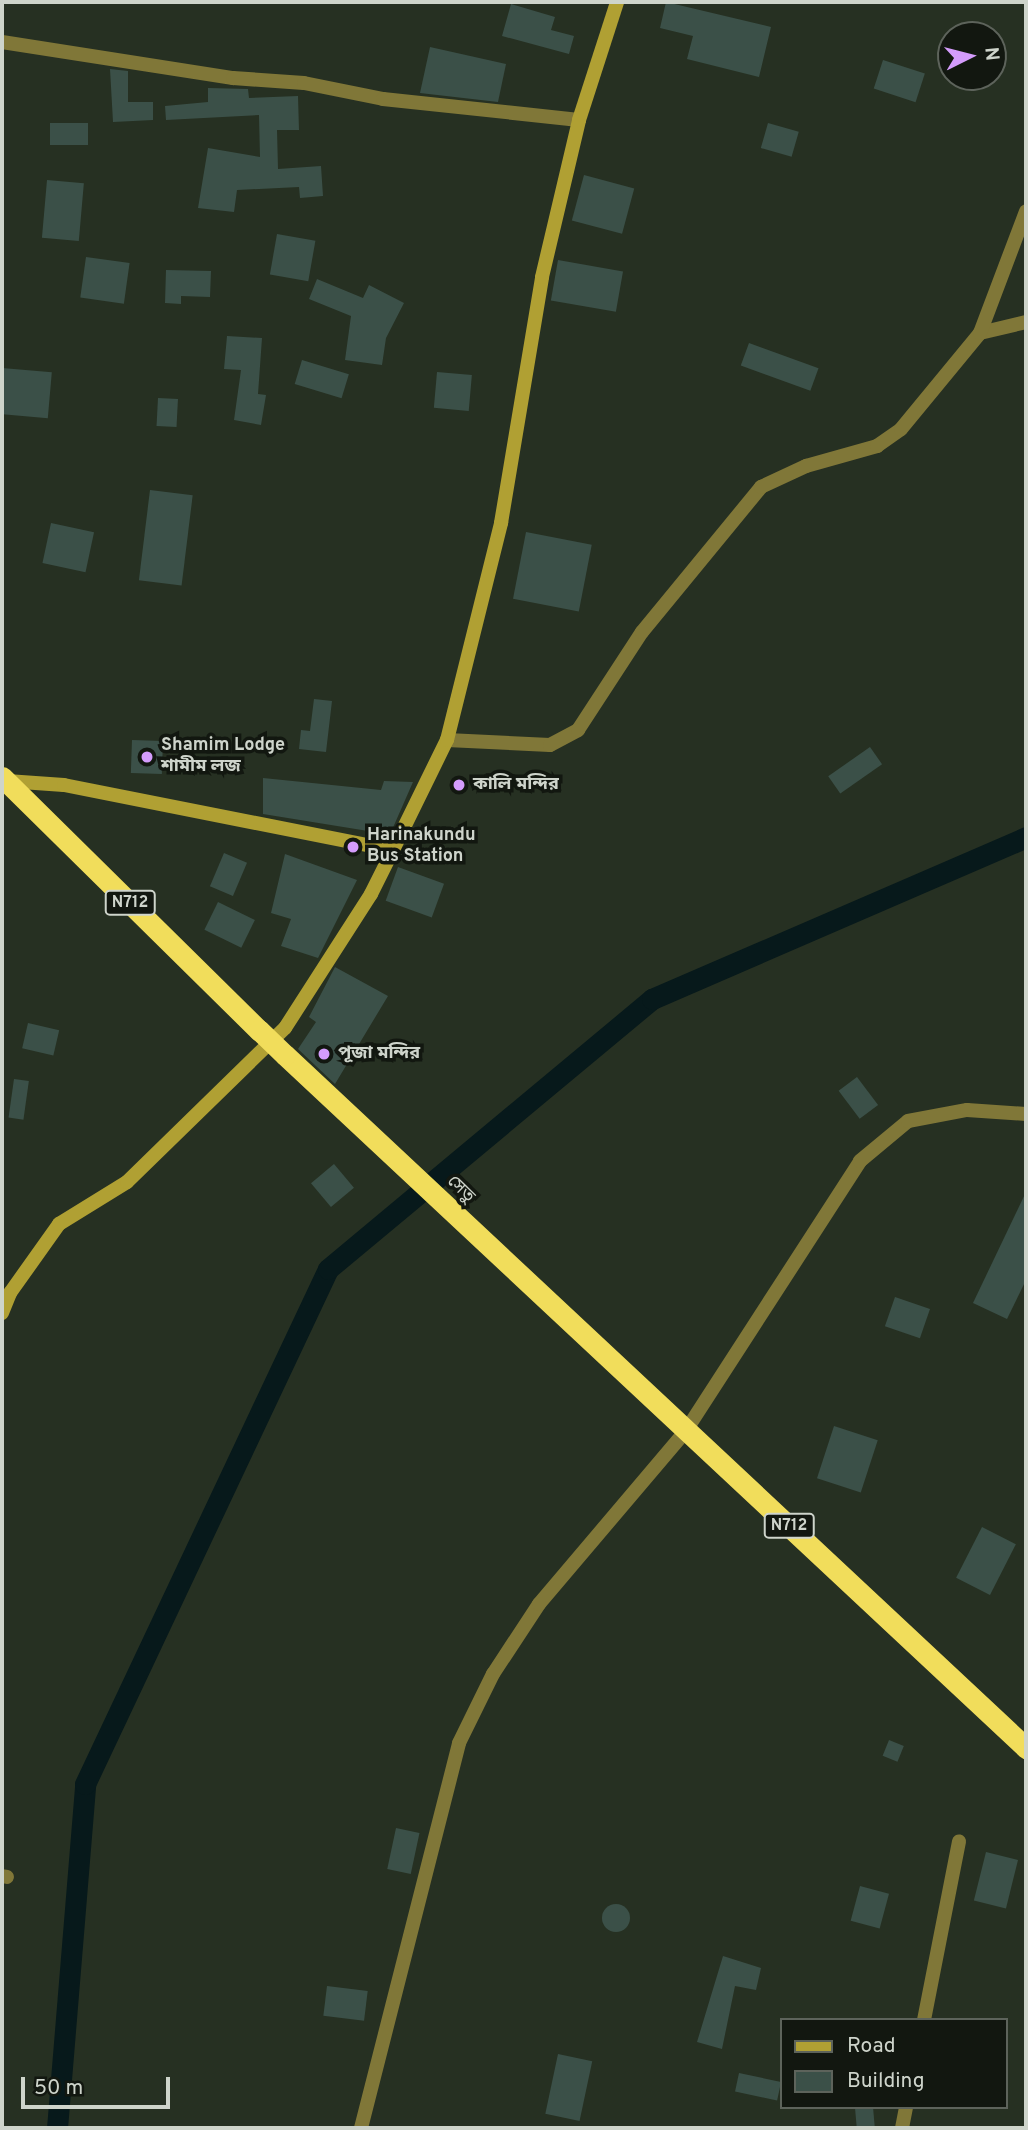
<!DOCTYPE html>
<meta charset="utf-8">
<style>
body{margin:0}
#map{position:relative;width:1028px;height:2130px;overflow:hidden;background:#263022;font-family:Overpass,"Noto Sans Bengali",sans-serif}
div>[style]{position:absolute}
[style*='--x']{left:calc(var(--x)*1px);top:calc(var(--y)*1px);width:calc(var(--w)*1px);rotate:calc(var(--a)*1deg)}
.canal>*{height:21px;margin:-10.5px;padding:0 10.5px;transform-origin:10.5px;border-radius:10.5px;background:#07191b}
.building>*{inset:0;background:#3b5048;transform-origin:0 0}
.round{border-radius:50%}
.street>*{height:14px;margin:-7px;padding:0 7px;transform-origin:7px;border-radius:7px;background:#807738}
.secondary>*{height:14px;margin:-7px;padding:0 7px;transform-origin:7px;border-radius:7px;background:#b0a033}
.highway>*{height:21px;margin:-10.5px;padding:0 10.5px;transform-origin:10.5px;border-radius:10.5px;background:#f1dd5b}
.highway-bridge>*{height:21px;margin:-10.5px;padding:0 10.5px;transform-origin:10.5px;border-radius:10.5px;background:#f1dd5b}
.dots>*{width:19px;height:19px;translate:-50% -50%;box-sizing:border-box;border:4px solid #121710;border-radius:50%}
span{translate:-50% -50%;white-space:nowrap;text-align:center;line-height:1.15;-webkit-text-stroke:7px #121710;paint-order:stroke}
.shield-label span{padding:2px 5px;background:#121710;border:2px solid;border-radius:5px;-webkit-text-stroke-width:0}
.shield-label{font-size:16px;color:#ced4cb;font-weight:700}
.poi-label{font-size:18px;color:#ced4cb;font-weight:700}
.left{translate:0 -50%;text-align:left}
.street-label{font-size:18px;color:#ced4cb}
.frame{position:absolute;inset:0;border:4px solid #ced4cb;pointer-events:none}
.legend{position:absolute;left:780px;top:2018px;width:228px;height:91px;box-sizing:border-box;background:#121710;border:2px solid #5d635b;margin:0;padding:9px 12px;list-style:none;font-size:21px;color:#ced4cb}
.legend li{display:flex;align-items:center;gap:14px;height:35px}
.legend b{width:35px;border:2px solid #5d635b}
.north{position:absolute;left:937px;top:21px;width:70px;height:70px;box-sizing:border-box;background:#121710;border:2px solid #5d635b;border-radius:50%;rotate:84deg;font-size:19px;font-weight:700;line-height:28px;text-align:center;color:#ced4cb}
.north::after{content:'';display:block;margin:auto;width:24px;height:32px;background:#d49cfc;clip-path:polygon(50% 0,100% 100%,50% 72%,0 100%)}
.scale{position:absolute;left:21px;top:2077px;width:149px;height:32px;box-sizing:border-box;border:4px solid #ced4cb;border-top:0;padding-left:9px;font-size:21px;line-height:24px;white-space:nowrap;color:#ced4cb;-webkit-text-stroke:5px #121710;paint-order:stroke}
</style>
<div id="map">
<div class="canal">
<i style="--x:57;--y:2128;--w:345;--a:-85.3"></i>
<i style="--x:85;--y:1784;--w:569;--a:-64.74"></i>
<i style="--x:328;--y:1269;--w:422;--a:-39.8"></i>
<i style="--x:652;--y:999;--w:408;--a:-23.4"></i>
</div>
<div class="building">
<i style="clip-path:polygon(666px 2px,771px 27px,759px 77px,687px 59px,693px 36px,660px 28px)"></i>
<i style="clip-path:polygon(511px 4px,555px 17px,551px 30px,574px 36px,569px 54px,502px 36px)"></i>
<i style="clip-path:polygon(430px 47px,506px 64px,498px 102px,420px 93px)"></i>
<i style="left:883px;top:60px;width:44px;height:30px;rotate:18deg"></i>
<i style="clip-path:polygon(110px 69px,128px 71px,128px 102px,153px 102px,153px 120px,113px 122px)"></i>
<i style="clip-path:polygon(208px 88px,248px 89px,249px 98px,298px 96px,299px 130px,277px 130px,278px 169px,321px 166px,323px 196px,300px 198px,299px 187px,237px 190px,234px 212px,198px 208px,208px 148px,260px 157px,259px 115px,166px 120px,165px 106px,208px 102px)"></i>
<i style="left:88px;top:123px;width:22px;height:38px;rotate:90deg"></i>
<i style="left:768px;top:123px;width:32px;height:26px;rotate:16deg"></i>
<i style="left:584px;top:175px;width:52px;height:47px;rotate:15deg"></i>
<i style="left:47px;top:180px;width:37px;height:58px;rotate:5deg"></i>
<i style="left:277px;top:234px;width:39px;height:41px;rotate:10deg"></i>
<i style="left:86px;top:257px;width:44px;height:41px;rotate:8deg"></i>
<i style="left:558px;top:260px;width:66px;height:41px;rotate:10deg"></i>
<i style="clip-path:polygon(166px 270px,211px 271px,210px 297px,181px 296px,181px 304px,165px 303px)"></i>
<i style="clip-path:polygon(317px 279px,363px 298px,369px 285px,404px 303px,386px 338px,382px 365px,345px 360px,351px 316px,309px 299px)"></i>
<i style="clip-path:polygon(227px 336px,262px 338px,258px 394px,266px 395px,261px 425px,234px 420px,241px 370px,224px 369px)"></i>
<i style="left:749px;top:343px;width:74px;height:24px;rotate:20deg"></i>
<i style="left:302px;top:360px;width:49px;height:25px;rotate:17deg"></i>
<i style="left:2px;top:368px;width:50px;height:46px;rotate:5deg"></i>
<i style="left:437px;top:372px;width:35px;height:36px;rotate:5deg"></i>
<i style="left:158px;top:398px;width:20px;height:28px;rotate:3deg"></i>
<i style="left:150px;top:490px;width:43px;height:91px;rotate:7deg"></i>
<i style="left:51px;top:523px;width:44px;height:41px;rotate:12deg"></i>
<i style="left:526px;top:532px;width:67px;height:68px;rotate:11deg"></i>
<i style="clip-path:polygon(314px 699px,332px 701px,326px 752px,299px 749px,301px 730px,310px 731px)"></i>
<i style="left:132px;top:740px;width:31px;height:33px;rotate:2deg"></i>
<i style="left:870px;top:747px;width:21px;height:51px;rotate:55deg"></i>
<i style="clip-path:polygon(263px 778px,381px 790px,384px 781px,413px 782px,388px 839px,367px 835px,368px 831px,263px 814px)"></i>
<i style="left:224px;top:853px;width:25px;height:36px;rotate:23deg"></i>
<i style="clip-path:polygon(285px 854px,357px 880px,318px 958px,281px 946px,291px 919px,271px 913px)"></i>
<i style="left:398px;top:867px;width:49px;height:36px;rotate:20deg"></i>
<i style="left:218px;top:902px;width:41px;height:31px;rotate:26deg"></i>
<i style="clip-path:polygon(335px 967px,388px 996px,335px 1084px,298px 1049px,316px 1022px,309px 1017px)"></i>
<i style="left:28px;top:1023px;width:32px;height:26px;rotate:13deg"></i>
<i style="left:857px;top:1077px;width:35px;height:23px;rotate:53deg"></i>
<i style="left:14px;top:1079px;width:15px;height:39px;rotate:8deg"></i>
<i style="left:334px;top:1164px;width:31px;height:30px;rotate:50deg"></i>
<i style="clip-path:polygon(1026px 1192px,1026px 1280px,1007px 1319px,973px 1303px)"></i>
<i style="left:895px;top:1297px;width:37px;height:31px;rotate:19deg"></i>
<i style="left:834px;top:1426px;width:46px;height:55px;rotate:18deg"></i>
<i style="left:982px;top:1527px;width:38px;height:57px;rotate:27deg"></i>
<i style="left:889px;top:1740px;width:16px;height:17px;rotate:22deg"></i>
<i style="left:396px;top:1828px;width:24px;height:42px;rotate:12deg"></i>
<i style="left:986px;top:1852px;width:33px;height:50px;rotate:14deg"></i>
<i style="left:860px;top:1886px;width:30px;height:36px;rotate:15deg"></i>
<i class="round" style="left:602px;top:1904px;width:28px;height:28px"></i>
<i style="clip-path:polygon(723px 1956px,761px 1968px,756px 1990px,735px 1986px,722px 2049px,697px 2042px)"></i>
<i style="left:327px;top:1986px;width:41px;height:30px;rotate:7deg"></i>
<i style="left:558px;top:2054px;width:35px;height:61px;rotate:12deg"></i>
<i style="left:739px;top:2073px;width:43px;height:19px;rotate:12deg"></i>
<i style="left:873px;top:2107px;width:21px;height:18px;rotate:85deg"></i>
</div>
<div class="street">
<i style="--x:2;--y:42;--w:234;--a:8.9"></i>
<i style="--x:233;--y:78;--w:71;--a:4"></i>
<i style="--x:304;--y:83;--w:81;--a:11.4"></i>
<i style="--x:383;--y:99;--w:197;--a:6.1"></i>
<i style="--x:980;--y:333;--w:47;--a:-13.4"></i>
<i style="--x:447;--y:740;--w:103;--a:2.8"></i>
<i style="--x:550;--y:745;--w:32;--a:-28"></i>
<i style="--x:578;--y:730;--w:117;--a:-56.9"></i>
<i style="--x:642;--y:632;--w:188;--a:-50.6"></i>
<i style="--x:761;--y:487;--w:50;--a:-25"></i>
<i style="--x:806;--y:466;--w:74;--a:-15.7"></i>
<i style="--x:877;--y:446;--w:29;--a:-35"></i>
<i style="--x:901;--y:429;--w:124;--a:-50.5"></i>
<i style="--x:980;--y:333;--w:130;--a:-69.3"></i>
<i style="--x:2;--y:1876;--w:5;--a:11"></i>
<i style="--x:924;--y:2020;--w:182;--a:-78.9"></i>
<i style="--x:361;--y:2128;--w:397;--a:-75.7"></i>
<i style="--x:459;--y:1743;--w:77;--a:-63.8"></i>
<i style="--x:493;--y:1674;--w:84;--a:-56.7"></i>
<i style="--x:539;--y:1604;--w:226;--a:-49.7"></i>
<i style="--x:685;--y:1432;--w:323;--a:-57.1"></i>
<i style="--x:860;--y:1161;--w:62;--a:-39.8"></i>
<i style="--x:908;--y:1121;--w:60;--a:-10.6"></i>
<i style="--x:967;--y:1110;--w:59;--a:3.9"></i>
<i style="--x:902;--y:2128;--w:21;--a:-79"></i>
</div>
<div class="secondary">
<i style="--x:7;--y:781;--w:57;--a:4"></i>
<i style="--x:64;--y:785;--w:335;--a:11.2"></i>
<i style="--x:393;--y:850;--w:123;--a:-63.9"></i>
<i style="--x:447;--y:740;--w:224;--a:-76"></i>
<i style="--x:501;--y:523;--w:249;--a:-80.5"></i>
<i style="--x:542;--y:277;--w:161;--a:-76.7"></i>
<i style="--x:579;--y:120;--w:124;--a:-72.1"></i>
<i style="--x:2;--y:1313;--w:22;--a:-68"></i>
<i style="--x:10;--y:1293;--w:85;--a:-54.6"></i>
<i style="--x:59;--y:1224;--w:80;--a:-31.7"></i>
<i style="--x:127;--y:1182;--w:221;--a:-44.3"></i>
<i style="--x:285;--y:1028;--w:159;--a:-57.3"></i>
<i style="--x:371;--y:894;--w:49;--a:-63.4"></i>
</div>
<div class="highway">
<i style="--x:2;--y:777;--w:361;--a:44.6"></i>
<i style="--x:285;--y:1055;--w:1015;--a:43.08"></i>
</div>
<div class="highway-bridge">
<i style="--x:259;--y:1030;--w:36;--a:44"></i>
</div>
<div class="dots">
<i style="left:147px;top:757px;background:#d49cfc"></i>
<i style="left:459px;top:785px;background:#d49cfc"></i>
<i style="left:353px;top:847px;background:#d49cfc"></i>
<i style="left:324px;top:1054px;background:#d49cfc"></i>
</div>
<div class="shield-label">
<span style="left:130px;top:903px">N712</span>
<span style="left:789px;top:1526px">N712</span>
</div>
<div class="poi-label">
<span class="left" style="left:161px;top:757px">Shamim Lodge<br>শামীম লজ</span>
<span class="left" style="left:473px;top:785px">কালি মন্দির</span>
<span class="left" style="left:367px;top:847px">Harinakundu<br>Bus Station</span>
<span class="left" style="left:338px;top:1054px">পূজা মন্দির</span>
</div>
<div class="street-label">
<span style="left:460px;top:1190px;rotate:44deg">সেতু</span>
</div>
<div class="frame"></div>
<ul class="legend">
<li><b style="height:9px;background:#b0a033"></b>Road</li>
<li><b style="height:19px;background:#3b5048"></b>Building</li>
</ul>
<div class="north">N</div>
<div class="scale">50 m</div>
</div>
